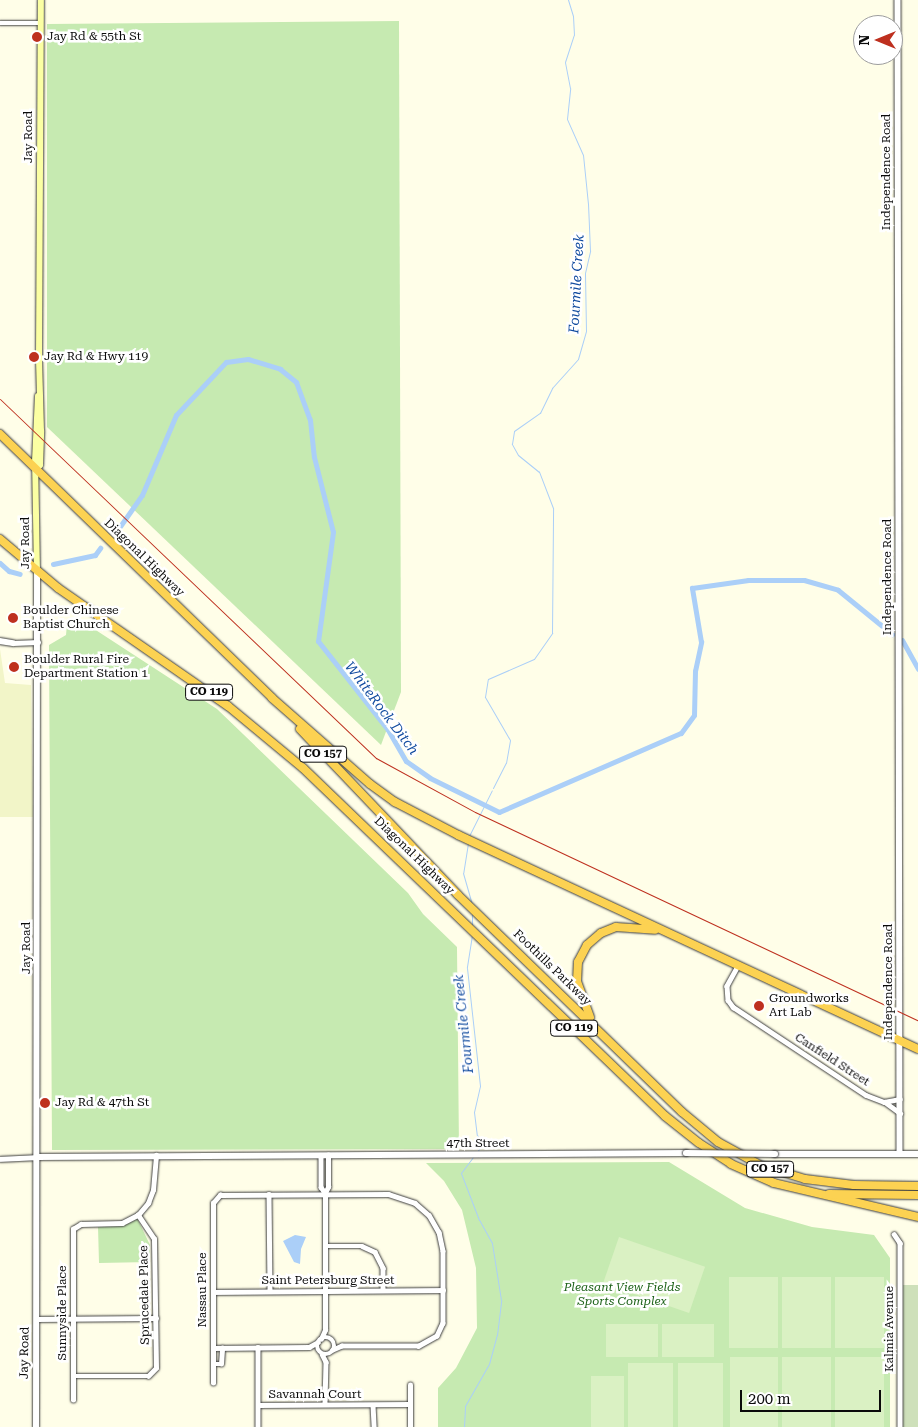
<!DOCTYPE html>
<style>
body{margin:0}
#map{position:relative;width:918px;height:1427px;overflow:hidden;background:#fffee8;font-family:"Roboto Serif",serif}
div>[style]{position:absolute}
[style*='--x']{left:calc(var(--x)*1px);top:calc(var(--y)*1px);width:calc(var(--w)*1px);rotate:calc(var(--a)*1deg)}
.farmland>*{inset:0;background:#f2f5c8}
.green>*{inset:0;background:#c6eab1}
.cemetery>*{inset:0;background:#cee0ba;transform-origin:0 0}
.pitch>*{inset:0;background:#daf1c3;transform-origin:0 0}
.water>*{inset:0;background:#abcff8}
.stream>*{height:1px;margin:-0.5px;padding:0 0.5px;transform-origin:0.5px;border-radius:0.5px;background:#abcff8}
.canal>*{height:5px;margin:-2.5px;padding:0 2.5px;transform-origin:2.5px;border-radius:2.5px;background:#abcff8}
.roads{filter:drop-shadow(0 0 1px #3d3d3d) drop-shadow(0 0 1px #3d3d3d)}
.minor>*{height:4.5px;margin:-2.25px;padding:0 2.25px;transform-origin:2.25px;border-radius:2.25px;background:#fff}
.minor>.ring{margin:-2.25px;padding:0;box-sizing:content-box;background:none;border:4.5px solid #fff;border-radius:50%}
.tertiary>*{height:5.5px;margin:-2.75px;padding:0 2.75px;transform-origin:2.75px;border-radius:2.75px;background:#fff}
.secondary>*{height:6px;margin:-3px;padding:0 3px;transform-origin:3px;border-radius:3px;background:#fbffa3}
.trunk>*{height:8px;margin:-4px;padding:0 4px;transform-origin:4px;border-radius:4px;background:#fcd252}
.rail>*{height:1px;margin:-0.5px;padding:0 0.5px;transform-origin:0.5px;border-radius:0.5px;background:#be301f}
.bridges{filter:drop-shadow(0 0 1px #3d3d3d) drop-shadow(0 0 1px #3d3d3d)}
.tertiary-bridge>*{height:5.5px;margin:-2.75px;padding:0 2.75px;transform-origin:2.75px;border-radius:2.75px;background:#fff}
.dots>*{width:14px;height:14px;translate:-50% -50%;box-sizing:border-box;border:2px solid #fff;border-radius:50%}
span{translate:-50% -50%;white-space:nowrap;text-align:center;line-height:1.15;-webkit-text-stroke:5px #fff;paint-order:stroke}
.shield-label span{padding:1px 4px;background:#fff;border:1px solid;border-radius:4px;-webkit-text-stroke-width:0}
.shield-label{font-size:11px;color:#0a0a0a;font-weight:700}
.poi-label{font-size:12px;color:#0a0a0a}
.left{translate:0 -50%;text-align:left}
.street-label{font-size:12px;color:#0a0a0a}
.park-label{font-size:12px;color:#1e631a;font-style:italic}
.water-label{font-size:14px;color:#114b9f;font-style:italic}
.north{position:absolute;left:853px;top:15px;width:50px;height:50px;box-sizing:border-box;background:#fff;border:1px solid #9d9d9d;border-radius:50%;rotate:270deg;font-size:14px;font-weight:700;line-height:20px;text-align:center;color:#0a0a0a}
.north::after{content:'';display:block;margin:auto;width:18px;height:22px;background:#be301f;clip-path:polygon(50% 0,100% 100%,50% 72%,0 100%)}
.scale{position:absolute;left:740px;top:1390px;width:141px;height:22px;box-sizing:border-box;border:2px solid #0a0a0a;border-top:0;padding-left:6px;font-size:15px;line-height:18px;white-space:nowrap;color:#0a0a0a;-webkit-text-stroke:4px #fff;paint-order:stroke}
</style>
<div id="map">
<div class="farmland">
<i style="clip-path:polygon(0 649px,5px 683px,31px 685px,33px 817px,0 817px)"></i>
</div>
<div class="green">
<i style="clip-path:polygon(399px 21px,401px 692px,381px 745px,47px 427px,47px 24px)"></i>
<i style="clip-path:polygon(67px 624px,88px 625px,217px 709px,408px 893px,423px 914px,457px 947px,459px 1149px,52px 1150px,49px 645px,66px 635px)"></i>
<i style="clip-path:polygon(669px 1162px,745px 1208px,812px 1227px,874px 1235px,890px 1258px,890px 1427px,438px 1427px,438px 1388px,456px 1368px,477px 1328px,476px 1268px,462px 1210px,444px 1181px,426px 1163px)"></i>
<i style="clip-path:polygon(137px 1218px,150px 1245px,150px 1262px,99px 1263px,98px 1227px,127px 1224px)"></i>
</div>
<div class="cemetery">
<i style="left:903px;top:1285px;width:15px;height:142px"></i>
</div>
<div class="pitch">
<i style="left:619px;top:1237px;width:91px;height:49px;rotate:19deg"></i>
<i style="left:729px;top:1277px;width:49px;height:71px"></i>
<i style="left:782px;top:1277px;width:49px;height:71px"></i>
<i style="left:835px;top:1277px;width:49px;height:71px"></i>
<i style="left:606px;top:1324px;width:52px;height:33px"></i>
<i style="left:662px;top:1324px;width:52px;height:33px"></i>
<i style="left:730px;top:1357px;width:48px;height:70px"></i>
<i style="left:782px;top:1357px;width:49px;height:70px"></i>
<i style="left:835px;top:1357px;width:49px;height:70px"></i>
<i style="left:628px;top:1363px;width:45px;height:64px"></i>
<i style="left:678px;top:1363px;width:45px;height:64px"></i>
<i style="left:591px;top:1376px;width:33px;height:51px"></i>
</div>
<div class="water">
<i style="clip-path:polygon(295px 1235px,306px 1237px,301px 1249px,300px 1264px,294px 1262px,283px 1241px)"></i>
</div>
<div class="stream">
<i style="--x:493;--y:788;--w:28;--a:-63"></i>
<i style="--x:506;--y:763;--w:23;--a:-80"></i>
<i style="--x:510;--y:740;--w:50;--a:-120.2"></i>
<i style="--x:485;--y:697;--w:18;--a:-81"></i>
<i style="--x:488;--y:679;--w:50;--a:-23.5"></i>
<i style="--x:534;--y:659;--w:32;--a:-55"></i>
<i style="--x:552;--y:633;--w:125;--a:-89.5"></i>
<i style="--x:553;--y:508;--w:39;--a:-111"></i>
<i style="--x:539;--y:472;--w:27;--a:-141"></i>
<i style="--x:518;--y:455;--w:13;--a:-119"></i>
<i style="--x:512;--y:444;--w:13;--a:-81"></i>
<i style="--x:514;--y:431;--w:32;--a:-35"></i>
<i style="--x:540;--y:413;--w:28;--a:-64"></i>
<i style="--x:552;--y:388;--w:39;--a:-48"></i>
<i style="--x:578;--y:359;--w:29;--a:-74"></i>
<i style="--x:586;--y:331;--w:58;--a:-91"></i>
<i style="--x:585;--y:273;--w:23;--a:-77"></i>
<i style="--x:590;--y:251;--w:47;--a:-92.4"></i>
<i style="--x:588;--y:204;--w:49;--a:-95.8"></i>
<i style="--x:583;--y:155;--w:39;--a:-114"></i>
<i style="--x:567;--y:119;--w:31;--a:-84"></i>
<i style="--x:570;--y:88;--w:26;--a:-101"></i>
<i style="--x:565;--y:62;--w:28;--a:-72"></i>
<i style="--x:574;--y:35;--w:19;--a:-93"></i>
<i style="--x:573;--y:16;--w:17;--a:-107"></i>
<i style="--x:469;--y:836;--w:51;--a:-63.4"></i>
<i style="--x:468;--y:843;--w:30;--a:99"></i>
<i style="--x:463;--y:873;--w:32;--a:74"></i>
<i style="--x:472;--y:926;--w:13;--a:-90"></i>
<i style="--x:472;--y:935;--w:33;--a:99"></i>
<i style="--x:467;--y:968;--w:119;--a:83.7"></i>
<i style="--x:480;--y:1086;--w:27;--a:103"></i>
<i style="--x:474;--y:1112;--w:23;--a:83"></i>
<i style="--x:477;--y:1135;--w:10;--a:45"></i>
<i style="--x:484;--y:1142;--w:12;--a:125"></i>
<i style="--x:464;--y:1427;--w:21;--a:-87"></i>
<i style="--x:465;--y:1406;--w:48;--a:-60.3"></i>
<i style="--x:489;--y:1364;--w:30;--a:-75"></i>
<i style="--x:497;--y:1335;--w:35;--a:-83"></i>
<i style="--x:501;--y:1300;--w:58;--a:-99"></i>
<i style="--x:492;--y:1243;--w:26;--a:-119"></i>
<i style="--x:479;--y:1220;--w:50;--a:-111"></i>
<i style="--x:461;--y:1173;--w:20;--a:-53"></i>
</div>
<div class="canal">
<i style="--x:116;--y:532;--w:45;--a:-54.9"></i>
<i style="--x:142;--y:495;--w:87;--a:-67"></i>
<i style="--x:176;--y:415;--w:73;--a:-46.7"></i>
<i style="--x:226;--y:362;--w:22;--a:-8"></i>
<i style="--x:248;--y:359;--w:34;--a:17"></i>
<i style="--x:280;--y:369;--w:21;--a:39"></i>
<i style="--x:296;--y:382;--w:40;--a:69.8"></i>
<i style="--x:310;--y:420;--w:37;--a:84"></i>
<i style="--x:314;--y:457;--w:77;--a:75.8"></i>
<i style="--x:333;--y:532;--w:110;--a:97.8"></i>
<i style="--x:318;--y:641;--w:113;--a:51.8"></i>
<i style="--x:388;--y:730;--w:36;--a:60"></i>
<i style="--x:406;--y:761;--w:29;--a:35"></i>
<i style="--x:430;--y:778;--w:77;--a:26.2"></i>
<i style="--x:499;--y:812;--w:198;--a:-23.5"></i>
<i style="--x:681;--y:733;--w:22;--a:-54"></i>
<i style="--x:694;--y:715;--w:44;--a:-88.7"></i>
<i style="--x:695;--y:671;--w:30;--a:-78"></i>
<i style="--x:701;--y:642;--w:55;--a:-99.5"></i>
<i style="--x:692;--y:588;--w:57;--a:-8.1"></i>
<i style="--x:748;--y:580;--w:56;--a:0"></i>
<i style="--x:804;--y:580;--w:35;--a:16"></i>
<i style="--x:838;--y:590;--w:70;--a:39.2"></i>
<i style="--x:0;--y:563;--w:12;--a:42"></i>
<i style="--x:9;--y:571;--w:11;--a:15"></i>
<i style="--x:53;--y:564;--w:43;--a:-12.1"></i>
<i style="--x:95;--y:555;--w:9;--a:-54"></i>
<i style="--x:902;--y:640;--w:33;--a:61"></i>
</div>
<div class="roads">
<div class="minor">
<i style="--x:0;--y:23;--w:41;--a:0"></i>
<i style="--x:13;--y:643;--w:25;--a:-2"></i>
<i style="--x:738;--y:966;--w:23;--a:119"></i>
<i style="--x:727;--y:986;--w:14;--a:86"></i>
<i style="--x:728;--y:1000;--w:9;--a:54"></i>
<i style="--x:733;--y:1007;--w:159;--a:33.5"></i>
<i style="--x:866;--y:1095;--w:19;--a:21"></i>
<i style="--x:884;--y:1102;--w:16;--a:-11"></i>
<i style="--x:885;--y:1102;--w:19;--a:36"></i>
<i style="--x:321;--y:1155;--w:32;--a:90"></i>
<i style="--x:321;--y:1187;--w:7;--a:56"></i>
<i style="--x:0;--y:1159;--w:37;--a:-3"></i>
<i style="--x:269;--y:1194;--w:97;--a:89.4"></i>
<i style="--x:894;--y:1234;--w:11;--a:56"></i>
<i style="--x:900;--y:1243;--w:184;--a:90"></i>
<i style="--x:325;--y:1246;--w:37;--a:0"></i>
<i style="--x:362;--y:1246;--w:14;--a:25"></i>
<i style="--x:375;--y:1252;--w:18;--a:63"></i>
<i style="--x:383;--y:1268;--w:22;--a:90"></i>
<i style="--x:213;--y:1292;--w:230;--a:-0.5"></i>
<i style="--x:37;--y:1319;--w:119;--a:-0.5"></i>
<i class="ring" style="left:317px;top:1337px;width:13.5px;height:13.5px"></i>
<i style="--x:321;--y:1339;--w:10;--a:-66"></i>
<i style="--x:325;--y:1330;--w:137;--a:-90"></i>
<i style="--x:325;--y:1193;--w:7;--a:-63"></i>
<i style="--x:328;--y:1187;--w:32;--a:-90"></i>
<i style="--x:258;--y:1347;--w:80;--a:90"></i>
<i style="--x:213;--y:1348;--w:96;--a:-0.6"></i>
<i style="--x:309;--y:1347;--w:10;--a:-29"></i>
<i style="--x:322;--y:1354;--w:9;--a:63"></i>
<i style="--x:326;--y:1362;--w:42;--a:91.4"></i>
<i style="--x:213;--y:1364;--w:8;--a:0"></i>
<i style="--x:221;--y:1364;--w:16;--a:-86"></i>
<i style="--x:73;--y:1376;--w:75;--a:0"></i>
<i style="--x:148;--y:1376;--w:11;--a:-45"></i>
<i style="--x:156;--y:1368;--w:129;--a:-90.9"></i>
<i style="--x:154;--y:1239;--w:29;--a:-124"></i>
<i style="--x:213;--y:1383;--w:180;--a:-90"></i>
<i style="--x:213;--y:1203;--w:11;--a:-49"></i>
<i style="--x:220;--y:1195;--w:168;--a:-0.3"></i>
<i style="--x:388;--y:1194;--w:28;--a:18"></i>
<i style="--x:415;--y:1203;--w:18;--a:41"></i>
<i style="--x:429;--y:1215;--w:20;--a:60"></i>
<i style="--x:439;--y:1232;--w:19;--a:78"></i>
<i style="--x:443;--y:1251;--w:72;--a:90"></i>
<i style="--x:443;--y:1323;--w:14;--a:115"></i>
<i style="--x:437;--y:1336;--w:21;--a:151"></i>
<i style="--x:419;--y:1346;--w:77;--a:180"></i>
<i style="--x:342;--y:1346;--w:10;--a:156"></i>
<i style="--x:73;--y:1400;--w:171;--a:-90"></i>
<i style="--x:73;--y:1229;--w:9;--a:-32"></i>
<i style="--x:81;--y:1224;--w:41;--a:-1.4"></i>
<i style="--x:122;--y:1223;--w:18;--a:-27"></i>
<i style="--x:138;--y:1215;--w:16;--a:-50"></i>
<i style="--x:148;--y:1203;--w:14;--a:-69"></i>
<i style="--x:153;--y:1190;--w:35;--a:-85"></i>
<i style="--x:258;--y:1405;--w:152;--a:-0.4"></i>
<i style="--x:373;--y:1405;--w:22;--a:87"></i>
<i style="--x:410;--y:1427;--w:42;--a:-90"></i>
</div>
<div class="tertiary">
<i style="--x:898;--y:0;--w:1153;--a:89.9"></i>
<i style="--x:0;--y:641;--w:13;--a:9"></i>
<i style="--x:775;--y:1154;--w:143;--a:0"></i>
<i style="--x:37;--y:1157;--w:649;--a:-0.35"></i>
<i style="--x:36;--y:1427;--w:855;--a:-89.93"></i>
</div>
<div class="secondary">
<i style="--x:37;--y:469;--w:5;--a:-53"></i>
<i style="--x:40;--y:465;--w:34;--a:-88"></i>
<i style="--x:41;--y:431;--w:72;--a:-91.6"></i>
<i style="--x:39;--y:359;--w:359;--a:-89.7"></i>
<i style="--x:37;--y:572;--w:110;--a:-91"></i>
<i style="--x:35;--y:462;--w:66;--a:-87.4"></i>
</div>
<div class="trunk">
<i style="--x:0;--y:434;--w:379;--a:44.1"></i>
<i style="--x:272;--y:698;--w:130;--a:41.3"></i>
<i style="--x:370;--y:784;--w:31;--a:36"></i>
<i style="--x:395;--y:802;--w:71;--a:27.6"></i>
<i style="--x:458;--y:835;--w:507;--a:24.95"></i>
<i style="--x:0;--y:539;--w:76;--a:40.2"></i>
<i style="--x:58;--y:588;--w:207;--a:34.8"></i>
<i style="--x:228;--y:706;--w:97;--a:39.6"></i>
<i style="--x:303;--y:768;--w:502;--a:43.87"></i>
<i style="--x:665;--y:1116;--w:43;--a:38.5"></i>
<i style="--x:699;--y:1143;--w:38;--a:33"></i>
<i style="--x:731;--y:1164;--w:47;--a:23.8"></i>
<i style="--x:774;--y:1183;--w:148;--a:13.3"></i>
<i style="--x:300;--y:729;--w:229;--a:46.4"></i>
<i style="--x:458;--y:895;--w:312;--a:44.1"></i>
<i style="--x:682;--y:1112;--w:47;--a:39.8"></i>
<i style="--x:718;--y:1142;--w:50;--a:28.6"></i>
<i style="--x:762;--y:1166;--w:45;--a:16.8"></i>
<i style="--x:805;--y:1179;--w:49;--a:7"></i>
<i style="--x:854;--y:1185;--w:64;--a:0.9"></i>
<i style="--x:590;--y:1017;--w:38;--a:-110"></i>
<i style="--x:577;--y:981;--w:19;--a:-87"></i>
<i style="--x:578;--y:962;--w:19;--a:-62"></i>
<i style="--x:587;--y:945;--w:18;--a:-41"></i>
<i style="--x:601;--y:933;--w:16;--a:-22"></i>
<i style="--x:616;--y:927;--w:39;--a:4"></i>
<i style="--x:829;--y:1194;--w:89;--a:0.6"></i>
</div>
</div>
<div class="rail">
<i style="--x:0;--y:399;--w:520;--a:43.68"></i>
<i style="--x:376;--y:758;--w:113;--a:28.6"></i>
<i style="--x:475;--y:812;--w:489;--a:25.2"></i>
</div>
<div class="bridges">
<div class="tertiary-bridge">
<i style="--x:686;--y:1153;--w:89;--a:0.6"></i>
</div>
</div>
<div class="dots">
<i style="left:37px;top:37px;background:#be301f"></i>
<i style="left:34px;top:357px;background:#be301f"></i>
<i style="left:13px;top:618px;background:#be301f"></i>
<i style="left:14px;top:667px;background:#be301f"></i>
<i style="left:759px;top:1006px;background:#be301f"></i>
<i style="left:45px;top:1103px;background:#be301f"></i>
</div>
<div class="shield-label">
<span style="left:209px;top:692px">CO 119</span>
<span style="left:323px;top:754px">CO 157</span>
<span style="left:574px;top:1028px">CO 119</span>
<span style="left:770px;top:1169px">CO 157</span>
</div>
<div class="poi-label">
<span class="left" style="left:47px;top:37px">Jay Rd &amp; 55th St</span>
<span class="left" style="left:44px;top:357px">Jay Rd &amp; Hwy 119</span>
<span class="left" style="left:23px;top:618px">Boulder Chinese<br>Baptist Church</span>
<span class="left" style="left:24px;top:667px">Boulder Rural Fire<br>Department Station 1</span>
<span class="left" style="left:769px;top:1006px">Groundworks<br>Art Lab</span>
<span class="left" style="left:55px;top:1103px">Jay Rd &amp; 47th St</span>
</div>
<div class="street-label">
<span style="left:29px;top:137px;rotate:-90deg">Jay Road</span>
<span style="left:887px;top:172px;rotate:-90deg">Independence Road</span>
<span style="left:26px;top:543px;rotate:-90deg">Jay Road</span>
<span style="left:144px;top:558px;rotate:44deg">Diagonal Highway</span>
<span style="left:888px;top:577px;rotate:-90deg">Independence Road</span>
<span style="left:414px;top:856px;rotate:44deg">Diagonal Highway</span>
<span style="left:27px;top:948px;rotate:-90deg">Jay Road</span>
<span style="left:552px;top:968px;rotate:44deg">Foothills Parkway</span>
<span style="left:889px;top:982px;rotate:-90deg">Independence Road</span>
<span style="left:832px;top:1060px;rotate:33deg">Canfield Street</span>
<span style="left:478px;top:1144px">47th Street</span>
<span style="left:328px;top:1281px">Saint Petersburg Street</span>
<span style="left:203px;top:1290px;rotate:-90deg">Nassau Place</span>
<span style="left:145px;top:1295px;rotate:-91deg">Sprucedale Place</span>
<span style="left:63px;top:1313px;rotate:-90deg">Sunnyside Place</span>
<span style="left:890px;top:1329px;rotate:-90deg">Kalmia Avenue</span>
<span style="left:25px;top:1353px;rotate:-89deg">Jay Road</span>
<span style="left:315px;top:1395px">Savannah Court</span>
</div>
<div class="park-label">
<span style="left:622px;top:1295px">Pleasant View Fields<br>Sports Complex</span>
</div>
<div class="water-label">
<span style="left:576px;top:284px;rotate:-87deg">Fourmile Creek</span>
<span style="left:382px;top:708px;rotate:53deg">WhiteRock Ditch</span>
<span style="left:463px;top:1024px;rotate:-96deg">Fourmile Creek</span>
</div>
<div class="north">N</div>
<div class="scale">200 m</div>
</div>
